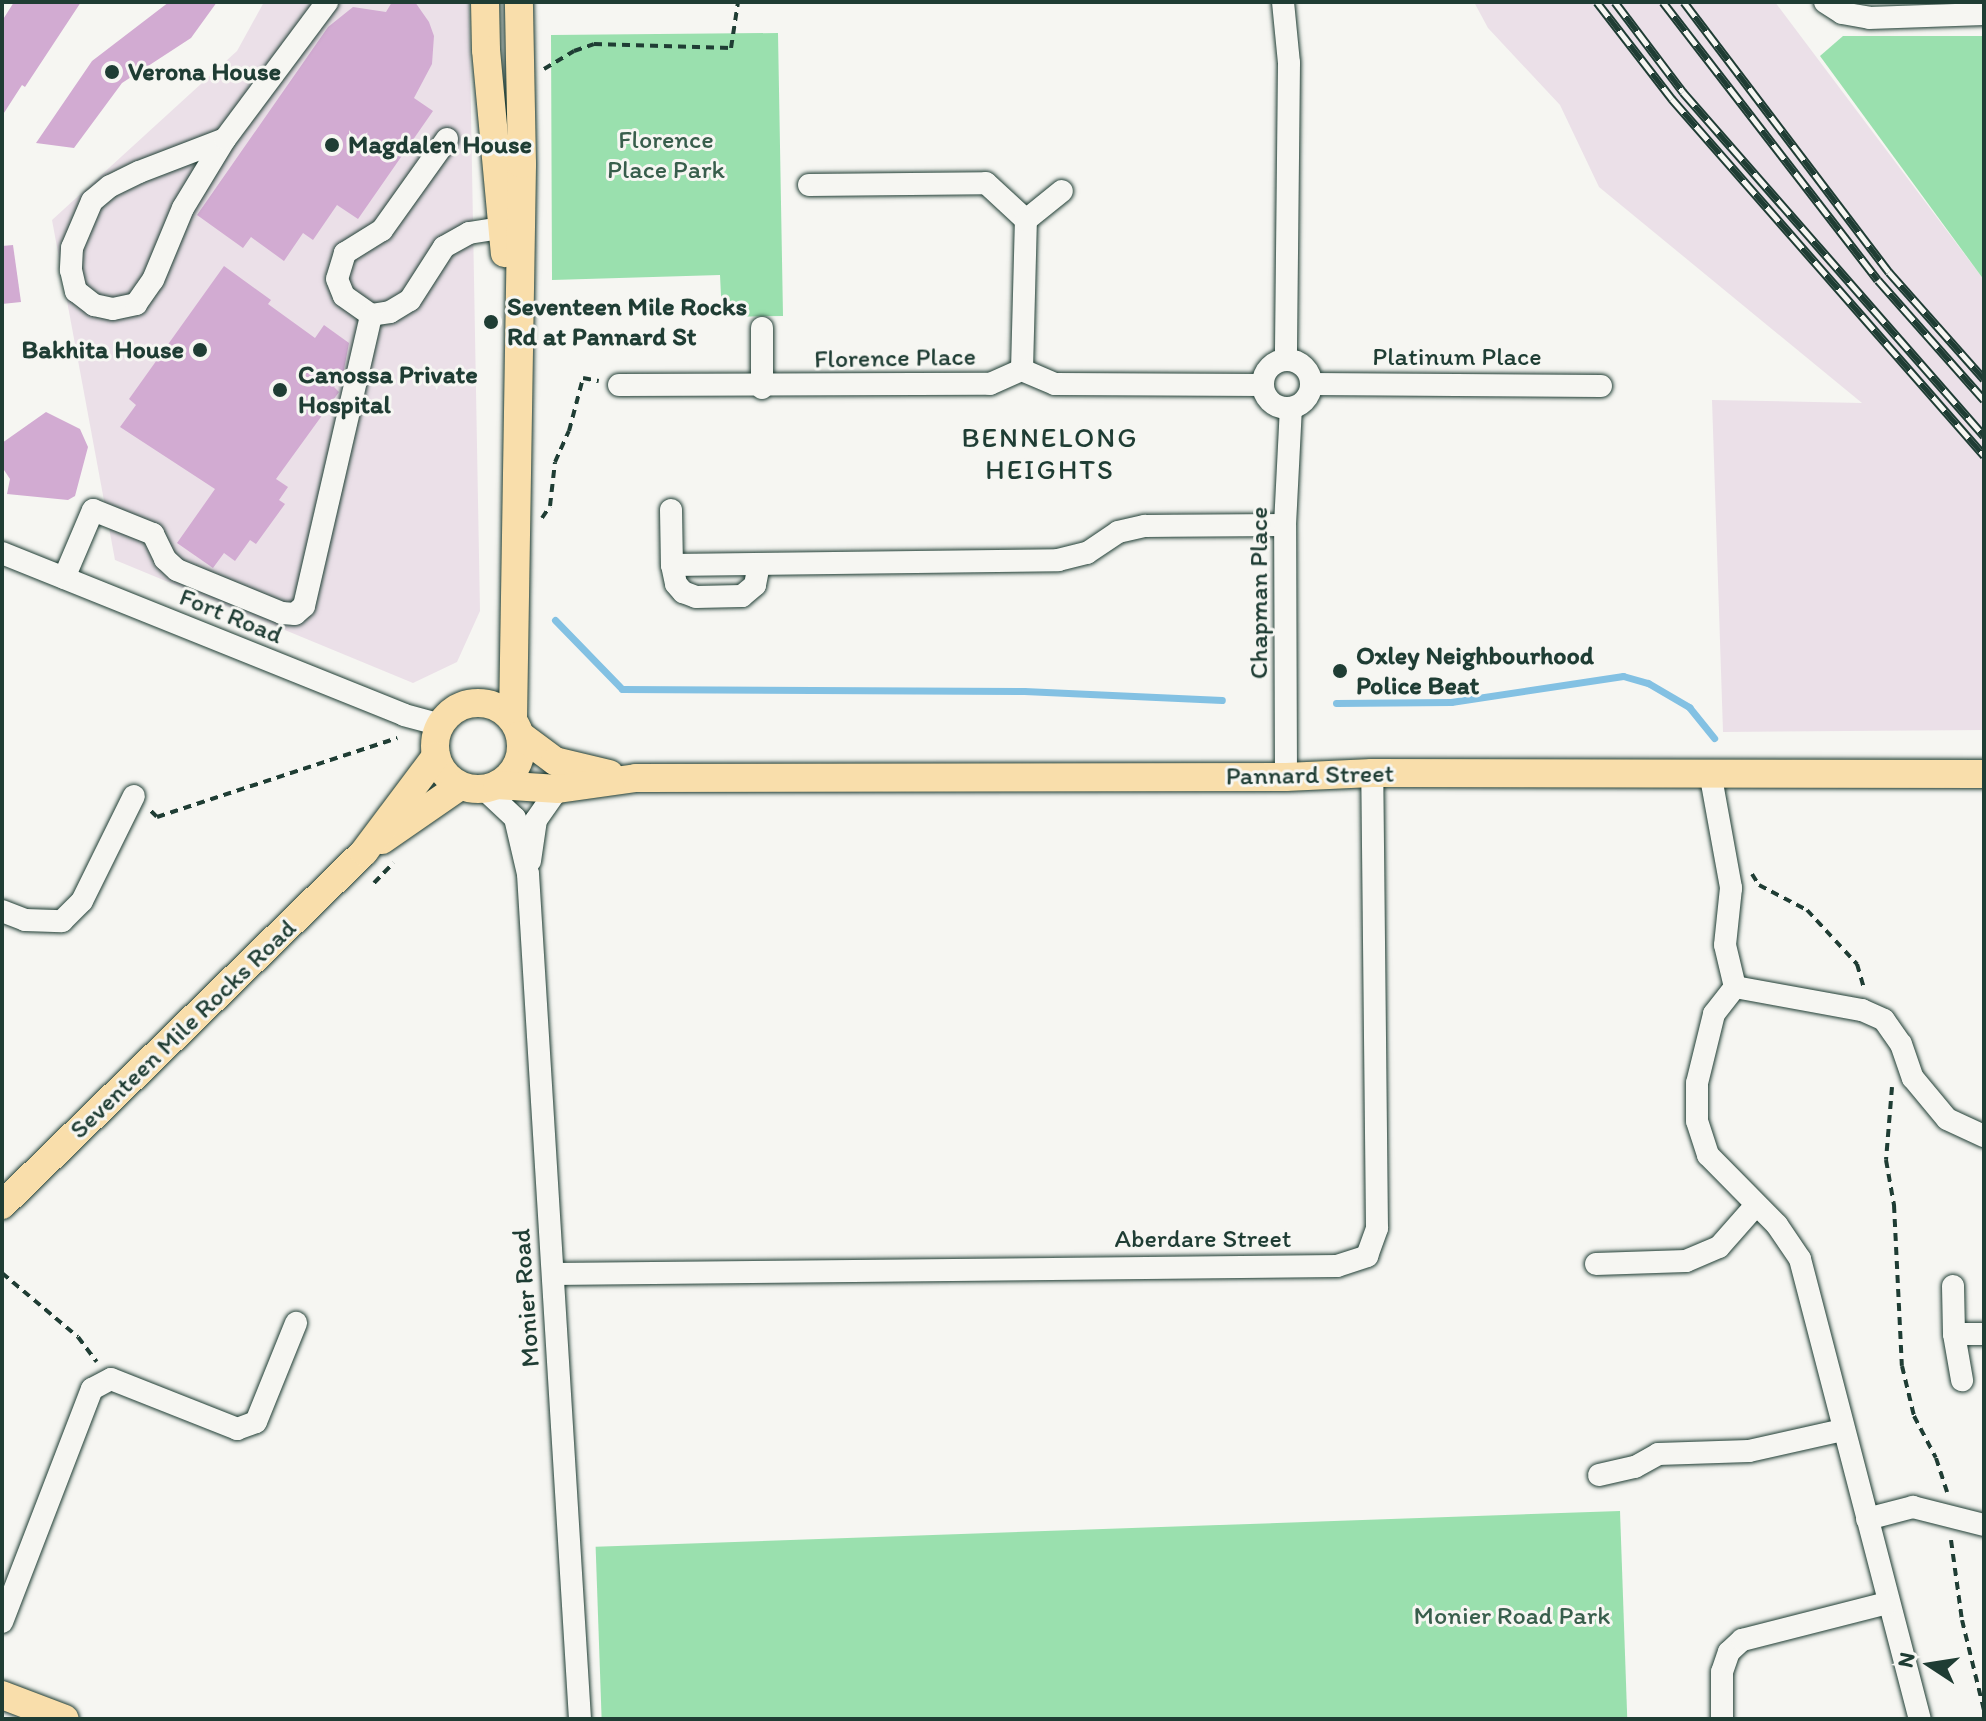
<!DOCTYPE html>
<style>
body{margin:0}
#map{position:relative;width:1986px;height:1721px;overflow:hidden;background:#f6f6f2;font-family:Itim,sans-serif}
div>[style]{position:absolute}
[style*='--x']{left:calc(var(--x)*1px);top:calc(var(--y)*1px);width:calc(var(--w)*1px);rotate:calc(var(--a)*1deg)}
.built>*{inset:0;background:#ebe0e8}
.green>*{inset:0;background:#9ae0ae;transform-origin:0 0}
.stream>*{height:7px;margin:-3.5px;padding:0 3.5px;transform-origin:3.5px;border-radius:3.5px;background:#83c1e3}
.building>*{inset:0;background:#d2abd2}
.path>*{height:4px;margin-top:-2px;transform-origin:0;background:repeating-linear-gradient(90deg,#1f3d34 0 8px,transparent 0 14px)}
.roads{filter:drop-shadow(0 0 2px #1f3d34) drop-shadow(0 0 2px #1f3d34)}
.minor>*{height:22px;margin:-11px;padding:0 11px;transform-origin:11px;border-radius:11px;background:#f6f6f2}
.minor>.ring{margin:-11px;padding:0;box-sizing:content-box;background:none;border:22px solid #f6f6f2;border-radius:50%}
.major>*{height:28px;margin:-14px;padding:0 14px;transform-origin:14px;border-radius:14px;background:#f9deab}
.major>.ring{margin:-14px;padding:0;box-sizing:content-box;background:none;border:28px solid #f9deab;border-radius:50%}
.rail>*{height:9px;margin-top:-4.5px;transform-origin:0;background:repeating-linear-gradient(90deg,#f6f6f2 0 18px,#1f3d34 0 36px);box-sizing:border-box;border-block:2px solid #1f3d34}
.dots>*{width:22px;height:22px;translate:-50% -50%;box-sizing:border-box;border:4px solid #f6f6f2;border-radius:50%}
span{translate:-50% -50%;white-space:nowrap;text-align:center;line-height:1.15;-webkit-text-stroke:6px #f6f6f2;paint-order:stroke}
.poi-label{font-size:26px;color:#1f3d34;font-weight:700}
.left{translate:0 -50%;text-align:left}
.right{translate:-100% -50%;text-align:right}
.park-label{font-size:26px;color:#385e4c}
.street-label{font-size:26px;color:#1f3d34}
.neighbourhood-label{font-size:28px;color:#1f3d34;letter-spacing:2px}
.frame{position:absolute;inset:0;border:4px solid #1f3d34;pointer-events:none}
.north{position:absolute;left:1890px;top:1625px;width:80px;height:80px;-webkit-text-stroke:6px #f6f6f2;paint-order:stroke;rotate:282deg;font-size:22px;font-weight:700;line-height:32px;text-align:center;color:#1f3d34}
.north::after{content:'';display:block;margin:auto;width:28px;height:36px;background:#1f3d34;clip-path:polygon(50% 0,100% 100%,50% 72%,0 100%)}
</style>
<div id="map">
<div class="built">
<i style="clip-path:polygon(264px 2px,469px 2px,480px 611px,457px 662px,413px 683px,115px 560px,52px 220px,237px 51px)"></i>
<i style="clip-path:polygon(1474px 2px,1775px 2px,1984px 280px,1984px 730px,1723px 732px,1712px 400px,1862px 403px,1599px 187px,1560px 105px,1488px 28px)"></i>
</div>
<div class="green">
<i style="clip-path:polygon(778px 33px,783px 316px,722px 317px,720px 275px,552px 280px,551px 35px)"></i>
<i style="clip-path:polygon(1843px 36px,1984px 36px,1984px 280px,1820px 56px)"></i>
<i style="left:1620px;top:1511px;width:208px;height:1025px;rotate:88deg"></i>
</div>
<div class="stream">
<i style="--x:555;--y:620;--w:96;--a:45.8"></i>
<i style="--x:622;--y:689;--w:402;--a:0.3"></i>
<i style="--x:1024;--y:691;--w:198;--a:2.6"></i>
<i style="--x:1336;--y:703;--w:115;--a:-0.5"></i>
<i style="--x:1451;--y:702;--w:174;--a:-8.6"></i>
<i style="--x:1623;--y:676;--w:26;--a:16"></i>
<i style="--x:1648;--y:683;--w:48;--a:30.3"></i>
<i style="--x:1689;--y:707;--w:40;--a:51"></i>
</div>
<div class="building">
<i style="clip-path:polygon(14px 2px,81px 2px,25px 87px,22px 85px,2px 116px,2px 21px)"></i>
<i style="clip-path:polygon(169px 2px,217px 2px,191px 38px,122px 83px,74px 148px,36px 143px,92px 61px)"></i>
<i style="clip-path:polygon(392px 2px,415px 2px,429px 22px,434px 36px,432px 64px,414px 98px,433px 111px,358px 219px,337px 205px,313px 240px,303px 233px,284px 261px,251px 237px,243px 248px,197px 215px,328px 27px,353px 7px,386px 12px)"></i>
<i style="clip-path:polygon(13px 245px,21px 302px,2px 304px,2px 246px)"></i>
<i style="clip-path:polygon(224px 266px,271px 300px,268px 304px,315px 338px,324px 325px,349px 343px,343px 375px,334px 387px,339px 392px,276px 479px,288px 487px,279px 500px,285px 504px,256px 544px,250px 540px,235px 561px,224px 553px,213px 568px,177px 543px,215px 489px,120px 427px,136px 405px,129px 399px)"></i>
<i style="clip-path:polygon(46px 412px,80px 429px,88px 447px,75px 496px,68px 500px,7px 494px,10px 479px,2px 467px,2px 443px)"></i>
</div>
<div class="path">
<i style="--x:544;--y:69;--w:35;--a:-31"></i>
<i style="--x:574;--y:51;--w:21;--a:-19"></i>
<i style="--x:594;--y:44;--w:137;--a:1.7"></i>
<i style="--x:731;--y:48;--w:47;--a:-81.3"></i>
<i style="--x:542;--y:518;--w:14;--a:-56"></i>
<i style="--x:550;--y:506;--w:44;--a:-83.5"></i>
<i style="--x:555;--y:462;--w:34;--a:-66"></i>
<i style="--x:569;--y:431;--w:55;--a:-75.2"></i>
<i style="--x:583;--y:378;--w:16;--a:11"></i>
<i style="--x:151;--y:811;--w:8;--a:45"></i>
<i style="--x:157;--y:817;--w:253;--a:-18.2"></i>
<i style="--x:1752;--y:874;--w:13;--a:58"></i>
<i style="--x:1759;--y:885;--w:54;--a:27.5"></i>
<i style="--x:1807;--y:910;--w:74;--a:47.2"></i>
<i style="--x:1857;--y:964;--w:26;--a:74"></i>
<i style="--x:374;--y:883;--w:28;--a:-46"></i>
<i style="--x:1892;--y:1087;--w:73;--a:94.7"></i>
<i style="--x:1886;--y:1160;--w:46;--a:79.9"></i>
<i style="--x:1894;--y:1205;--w:161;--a:87.2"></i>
<i style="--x:1902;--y:1366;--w:51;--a:76.5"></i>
<i style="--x:1914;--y:1416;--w:47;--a:62.4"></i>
<i style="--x:1936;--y:1458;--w:36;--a:72"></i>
<i style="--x:2;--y:1273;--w:99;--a:40.1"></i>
<i style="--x:78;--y:1337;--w:31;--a:53"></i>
<i style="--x:1951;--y:1540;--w:81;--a:82.2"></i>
<i style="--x:1962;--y:1620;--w:93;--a:76.3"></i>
</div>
<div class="roads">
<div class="minor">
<i style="--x:1283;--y:2;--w:61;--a:84.4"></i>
<i style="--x:1289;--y:63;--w:296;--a:90.6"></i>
<i style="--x:1825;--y:2;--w:20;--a:33"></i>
<i style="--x:1842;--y:13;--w:27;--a:10"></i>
<i style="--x:1869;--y:18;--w:115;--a:-2"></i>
<i style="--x:225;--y:139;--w:92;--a:159"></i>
<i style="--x:139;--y:172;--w:32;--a:154"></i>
<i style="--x:110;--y:186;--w:23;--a:140"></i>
<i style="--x:92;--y:201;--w:51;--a:113.1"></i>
<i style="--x:72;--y:248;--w:22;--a:93"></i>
<i style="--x:71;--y:270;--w:22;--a:77"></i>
<i style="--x:76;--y:291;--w:23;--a:38"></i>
<i style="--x:94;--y:305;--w:19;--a:12"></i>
<i style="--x:113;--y:309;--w:24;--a:-12"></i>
<i style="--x:136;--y:304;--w:29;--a:-55"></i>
<i style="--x:153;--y:280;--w:78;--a:-67.4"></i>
<i style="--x:183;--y:208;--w:81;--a:-58.7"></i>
<i style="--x:225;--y:139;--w:171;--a:-53.3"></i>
<i style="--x:447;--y:139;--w:112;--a:125.5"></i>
<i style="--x:382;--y:230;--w:44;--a:148.1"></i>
<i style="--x:345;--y:253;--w:27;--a:107"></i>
<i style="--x:337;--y:279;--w:18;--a:68"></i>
<i style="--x:344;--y:296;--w:33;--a:35"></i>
<i style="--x:371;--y:315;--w:19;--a:-9"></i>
<i style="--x:390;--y:312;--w:23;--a:-31"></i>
<i style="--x:410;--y:300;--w:63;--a:-57.3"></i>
<i style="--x:444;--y:247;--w:29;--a:-29"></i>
<i style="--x:469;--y:233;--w:32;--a:-9"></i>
<i style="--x:809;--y:185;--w:177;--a:-0.6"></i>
<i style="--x:986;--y:183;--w:54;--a:42.8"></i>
<i class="ring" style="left:1263px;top:360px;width:26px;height:26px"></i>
<i style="--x:1022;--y:370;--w:150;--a:-88.5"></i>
<i style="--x:1026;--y:220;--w:46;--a:-38.9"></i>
<i style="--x:1311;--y:384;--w:290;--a:0.4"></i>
<i style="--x:619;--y:385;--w:371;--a:-0.2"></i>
<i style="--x:990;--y:384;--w:35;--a:-24"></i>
<i style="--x:1022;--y:370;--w:36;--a:23"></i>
<i style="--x:1055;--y:384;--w:207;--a:0.3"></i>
<i style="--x:762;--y:388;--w:60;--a:-90"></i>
<i style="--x:671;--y:510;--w:55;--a:89"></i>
<i style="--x:672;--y:565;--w:19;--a:78"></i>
<i style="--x:676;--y:584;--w:11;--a:49"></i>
<i style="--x:683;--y:592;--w:14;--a:21"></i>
<i style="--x:696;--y:597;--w:46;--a:-1.2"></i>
<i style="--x:742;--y:596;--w:17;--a:-40"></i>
<i style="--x:755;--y:585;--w:21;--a:-79"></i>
<i style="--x:2;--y:553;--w:433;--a:21.9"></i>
<i style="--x:404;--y:715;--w:38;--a:15"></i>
<i style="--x:672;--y:565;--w:386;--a:-0.7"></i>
<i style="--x:1058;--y:560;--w:30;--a:-14"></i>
<i style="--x:1087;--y:553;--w:37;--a:-34"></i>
<i style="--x:1118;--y:532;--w:28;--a:-13"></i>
<i style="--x:1145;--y:526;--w:140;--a:-0.4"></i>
<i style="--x:64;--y:578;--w:74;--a:-66.9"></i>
<i style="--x:93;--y:510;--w:65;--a:21.8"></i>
<i style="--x:153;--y:534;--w:28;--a:64"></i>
<i style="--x:165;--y:559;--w:16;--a:43"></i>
<i style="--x:177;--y:570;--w:113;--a:22.3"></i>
<i style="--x:282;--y:613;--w:13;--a:4"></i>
<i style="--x:295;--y:614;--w:12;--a:-42"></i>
<i style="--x:304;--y:606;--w:299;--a:-77"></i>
<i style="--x:1710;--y:772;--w:118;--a:79.7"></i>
<i style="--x:1731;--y:888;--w:57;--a:96"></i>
<i style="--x:1725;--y:945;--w:43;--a:76.6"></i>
<i style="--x:1735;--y:987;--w:34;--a:128"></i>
<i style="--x:1714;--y:1014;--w:71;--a:103.8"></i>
<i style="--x:1697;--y:1083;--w:38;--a:90"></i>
<i style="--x:1697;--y:1121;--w:36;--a:72"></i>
<i style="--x:1708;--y:1155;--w:98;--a:45.4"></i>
<i style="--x:1777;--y:1225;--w:41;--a:55.9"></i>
<i style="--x:1800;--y:1259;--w:475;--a:75.4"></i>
<i style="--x:1286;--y:777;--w:252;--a:-90.2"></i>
<i style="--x:1285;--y:525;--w:117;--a:-87.1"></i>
<i style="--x:484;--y:789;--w:42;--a:43.1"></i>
<i style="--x:515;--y:818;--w:57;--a:76.9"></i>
<i style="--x:528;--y:874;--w:847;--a:86.48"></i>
<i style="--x:530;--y:861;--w:41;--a:-81.7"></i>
<i style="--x:536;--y:820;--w:38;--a:-55"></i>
<i style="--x:2;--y:911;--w:25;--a:21"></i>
<i style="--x:25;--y:920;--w:37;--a:2"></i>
<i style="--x:62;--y:921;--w:28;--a:-45"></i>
<i style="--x:82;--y:901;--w:117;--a:-63.7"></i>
<i style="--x:1735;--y:987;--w:129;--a:10.3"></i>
<i style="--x:1862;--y:1010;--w:24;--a:24"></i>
<i style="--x:1884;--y:1020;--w:29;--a:55"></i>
<i style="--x:1901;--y:1044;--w:36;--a:71"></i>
<i style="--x:1913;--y:1078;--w:53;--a:50.3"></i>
<i style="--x:1947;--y:1119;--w:41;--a:24.7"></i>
<i style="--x:1596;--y:1264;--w:90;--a:-1.9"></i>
<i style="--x:1686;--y:1261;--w:36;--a:-23"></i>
<i style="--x:1719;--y:1247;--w:56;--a:-48.6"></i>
<i style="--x:553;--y:1274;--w:784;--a:-0.58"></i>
<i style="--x:1337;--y:1266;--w:32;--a:-18"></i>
<i style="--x:1367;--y:1256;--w:30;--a:-70"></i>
<i style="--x:1377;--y:1228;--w:455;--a:-90.6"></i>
<i style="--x:1953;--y:1286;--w:48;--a:88.8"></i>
<i style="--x:1954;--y:1334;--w:47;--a:80.1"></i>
<i style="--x:1954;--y:1334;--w:30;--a:0"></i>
<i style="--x:1599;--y:1475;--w:37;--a:-13"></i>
<i style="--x:1635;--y:1467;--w:26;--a:-29"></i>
<i style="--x:1658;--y:1454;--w:91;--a:-1.9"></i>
<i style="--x:1749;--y:1451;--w:96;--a:-12.6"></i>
<i style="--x:1867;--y:1519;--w:48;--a:-14.6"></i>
<i style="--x:1913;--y:1507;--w:73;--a:14.2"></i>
<i style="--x:2;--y:1622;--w:250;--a:-68.9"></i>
<i style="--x:92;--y:1389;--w:21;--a:-28"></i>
<i style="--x:111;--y:1379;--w:136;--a:21.6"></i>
<i style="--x:237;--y:1429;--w:20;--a:-20"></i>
<i style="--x:256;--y:1422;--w:107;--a:-68"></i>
<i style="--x:1722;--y:1719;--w:47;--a:-90"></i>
<i style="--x:1722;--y:1672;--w:21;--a:-71"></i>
<i style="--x:1729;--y:1652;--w:18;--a:-43"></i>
<i style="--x:1742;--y:1640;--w:150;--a:-14.3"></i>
</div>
<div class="major">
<i style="--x:485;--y:2;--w:48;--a:88.8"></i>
<i style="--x:486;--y:50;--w:204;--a:84.7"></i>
<i class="ring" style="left:435px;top:703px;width:58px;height:58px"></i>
<i style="--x:513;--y:720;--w:556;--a:-89.07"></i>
<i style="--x:522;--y:164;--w:162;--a:-91.1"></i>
<i style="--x:520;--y:735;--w:44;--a:36.6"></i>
<i style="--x:555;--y:761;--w:56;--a:13.5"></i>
<i style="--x:497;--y:785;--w:61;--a:3.8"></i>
<i style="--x:558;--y:789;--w:79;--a:-8"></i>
<i style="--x:636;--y:778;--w:650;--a:-0.09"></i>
<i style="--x:1286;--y:777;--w:86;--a:-2.7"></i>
<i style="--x:1372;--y:773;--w:612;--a:0.09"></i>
<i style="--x:382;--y:840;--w:95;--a:-34.7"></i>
<i style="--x:2;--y:1205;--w:506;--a:-44.28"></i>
<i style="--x:364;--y:852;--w:120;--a:-53.1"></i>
<i style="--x:2;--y:1695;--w:67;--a:20.9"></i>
</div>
</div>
<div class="rail">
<i style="--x:1597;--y:2;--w:123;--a:52.3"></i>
<i style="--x:1672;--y:99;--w:474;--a:48.8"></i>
<i style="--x:1615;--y:2;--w:113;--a:52.9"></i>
<i style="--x:1683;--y:92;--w:457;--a:48.8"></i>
<i style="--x:1663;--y:2;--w:351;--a:52.3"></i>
<i style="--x:1878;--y:280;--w:160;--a:48.5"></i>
<i style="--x:1684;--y:2;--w:339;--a:52.8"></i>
<i style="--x:1889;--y:272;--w:143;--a:48.4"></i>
</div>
<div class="dots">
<i style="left:112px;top:72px;background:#1f3d34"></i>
<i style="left:332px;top:145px;background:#1f3d34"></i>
<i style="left:491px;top:322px;background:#1f3d34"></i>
<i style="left:200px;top:350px;background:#1f3d34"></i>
<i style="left:280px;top:390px;background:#1f3d34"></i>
<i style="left:1340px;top:671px;background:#1f3d34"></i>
</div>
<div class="poi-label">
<span class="left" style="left:128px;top:72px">Verona House</span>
<span class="left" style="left:348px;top:145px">Magdalen House</span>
<span class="left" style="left:507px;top:322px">Seventeen Mile Rocks<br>Rd at Pannard St</span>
<span class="right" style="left:184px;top:350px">Bakhita House</span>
<span class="left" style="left:298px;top:390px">Canossa Private<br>Hospital</span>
<span class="left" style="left:1356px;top:671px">Oxley Neighbourhood<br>Police Beat</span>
</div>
<div class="park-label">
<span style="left:666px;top:155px">Florence<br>Place Park</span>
<span style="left:1512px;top:1616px">Monier Road Park</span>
</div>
<div class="street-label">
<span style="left:1457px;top:357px">Platinum Place</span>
<span style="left:895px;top:358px;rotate:-1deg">Florence Place</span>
<span style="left:1259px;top:593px;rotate:-90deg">Chapman Place</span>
<span style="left:231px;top:616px;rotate:22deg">Fort Road</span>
<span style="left:1310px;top:775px;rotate:-1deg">Pannard Street</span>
<span style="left:183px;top:1029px;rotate:-44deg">Seventeen Mile Rocks Road</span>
<span style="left:1203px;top:1239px">Aberdare Street</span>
<span style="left:526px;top:1298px;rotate:-94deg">Monier Road</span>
</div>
<div class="neighbourhood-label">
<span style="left:1050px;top:453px">BENNELONG<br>HEIGHTS</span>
</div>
<div class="frame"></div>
<div class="north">N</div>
</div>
